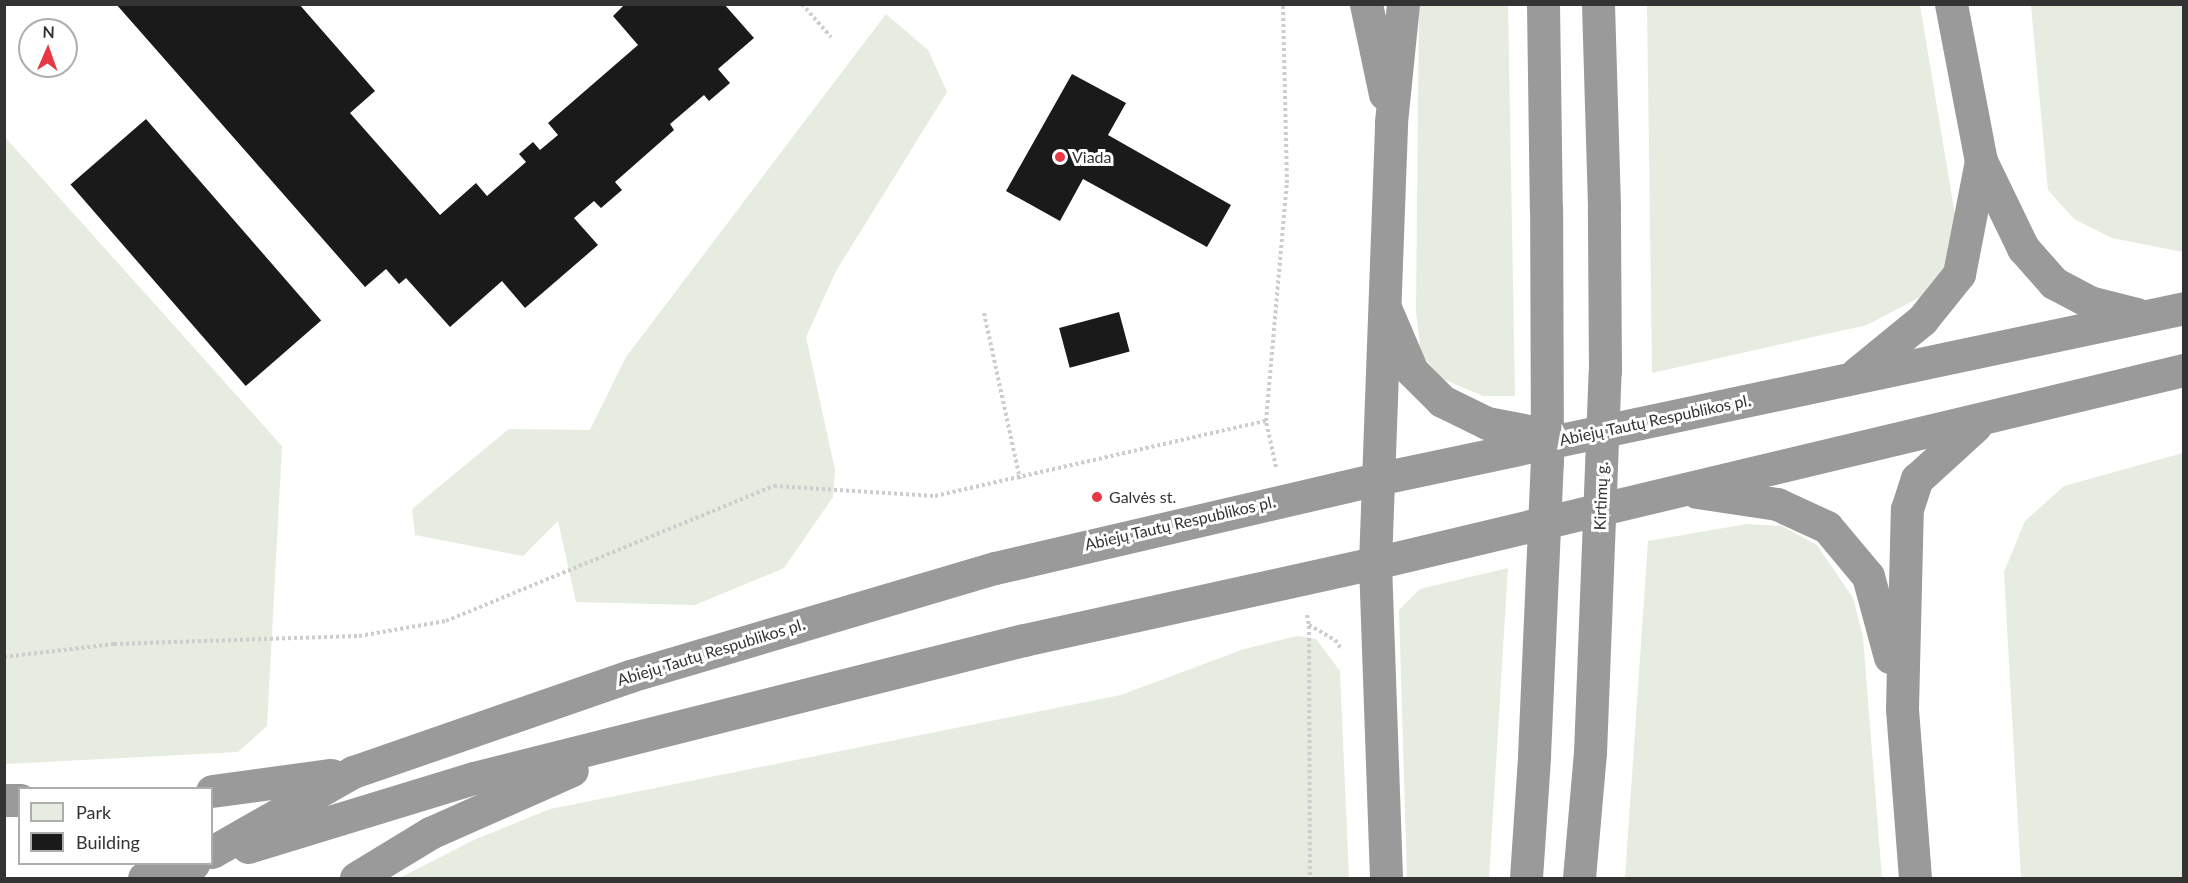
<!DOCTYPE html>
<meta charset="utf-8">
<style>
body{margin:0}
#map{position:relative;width:2188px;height:883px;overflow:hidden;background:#fff;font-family:Lato,sans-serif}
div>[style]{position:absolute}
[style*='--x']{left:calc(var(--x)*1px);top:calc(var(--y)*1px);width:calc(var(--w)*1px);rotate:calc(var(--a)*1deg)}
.green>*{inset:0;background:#e6ecdf}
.building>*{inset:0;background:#1a1a1a;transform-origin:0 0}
.path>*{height:4px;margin-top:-2px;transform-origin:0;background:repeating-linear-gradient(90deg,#cdcdcd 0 3px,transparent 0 6px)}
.highway>*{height:33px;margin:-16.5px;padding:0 16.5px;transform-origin:16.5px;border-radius:16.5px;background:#9a9a9a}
.highway-bridge>*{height:33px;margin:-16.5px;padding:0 16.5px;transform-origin:16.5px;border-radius:16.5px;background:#9a9a9a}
.dots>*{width:16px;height:16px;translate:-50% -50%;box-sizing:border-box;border:3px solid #fff;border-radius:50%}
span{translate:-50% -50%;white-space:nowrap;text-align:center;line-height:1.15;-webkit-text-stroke:6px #fff;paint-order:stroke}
.poi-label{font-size:16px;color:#333}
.left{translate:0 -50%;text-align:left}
.street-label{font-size:16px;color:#333}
.frame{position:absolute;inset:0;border:6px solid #333;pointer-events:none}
.legend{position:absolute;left:18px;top:787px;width:195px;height:78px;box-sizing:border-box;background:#fff;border:2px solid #adadad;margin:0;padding:8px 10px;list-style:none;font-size:18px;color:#333}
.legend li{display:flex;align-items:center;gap:12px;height:30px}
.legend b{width:30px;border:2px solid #adadad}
.north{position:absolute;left:18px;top:18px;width:60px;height:60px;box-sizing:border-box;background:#fff;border:2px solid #adadad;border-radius:50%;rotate:2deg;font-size:16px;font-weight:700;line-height:24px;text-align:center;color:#333}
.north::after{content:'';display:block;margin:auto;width:21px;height:27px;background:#e63946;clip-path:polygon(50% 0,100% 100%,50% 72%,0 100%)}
</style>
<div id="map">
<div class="green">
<i style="clip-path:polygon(1419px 5px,1508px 5px,1515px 396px,1483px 396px,1443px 379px,1421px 354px,1416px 311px)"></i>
<i style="clip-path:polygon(1647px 5px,1920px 5px,1956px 221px,1951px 260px,1924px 295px,1867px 325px,1652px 373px)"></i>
<i style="clip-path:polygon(2031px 5px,2183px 5px,2183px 252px,2112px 238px,2074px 219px,2048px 190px)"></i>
<i style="clip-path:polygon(886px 14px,928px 50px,947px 92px,836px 271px,806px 337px,835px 470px,833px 497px,784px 568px,695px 605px,576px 602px,558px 521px,523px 556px,415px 535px,412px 509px,509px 429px,590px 430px,626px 357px)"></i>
<i style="clip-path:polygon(4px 136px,282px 446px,267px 726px,238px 752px,5px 764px)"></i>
<i style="clip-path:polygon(2183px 453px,2183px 878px,2021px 878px,2004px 572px,2025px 521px,2064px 486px)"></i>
<i style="clip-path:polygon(1747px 524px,1782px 526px,1817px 545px,1853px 598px,1863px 637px,1882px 878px,1625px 878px,1648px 541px)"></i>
<i style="clip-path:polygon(1508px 568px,1489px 878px,1407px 878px,1399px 610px,1420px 589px)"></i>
<i style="clip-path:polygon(1297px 636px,1316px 639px,1340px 671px,1349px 878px,399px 878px,476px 839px,550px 809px,1121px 695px,1244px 649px)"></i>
</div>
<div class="building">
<i style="clip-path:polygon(116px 4px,299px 4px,375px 91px,350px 113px,440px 215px,476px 183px,487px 196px,526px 162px,519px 154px,533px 142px,540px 150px,558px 135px,548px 123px,638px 45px,613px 16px,625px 4px,724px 4px,754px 38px,718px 69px,730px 83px,709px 101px,704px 95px,670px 124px,674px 130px,615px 182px,622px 190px,601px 208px,594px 201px,574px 218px,598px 245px,525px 308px,502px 281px,450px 327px,406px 278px,399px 284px,386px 269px,365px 287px)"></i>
<i style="clip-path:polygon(1072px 74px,1126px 103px,1108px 135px,1231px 205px,1207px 247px,1083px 179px,1060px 221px,1006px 191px)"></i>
<i style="left:146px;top:119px;width:267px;height:100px;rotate:49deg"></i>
<i style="left:1119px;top:312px;width:41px;height:62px;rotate:75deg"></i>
</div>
<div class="path">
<i style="--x:802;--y:4;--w:44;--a:48.7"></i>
<i style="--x:984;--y:313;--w:170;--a:77.8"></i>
<i style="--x:1276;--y:467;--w:47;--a:-102.3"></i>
<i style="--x:1266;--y:421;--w:239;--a:-85"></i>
<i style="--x:1287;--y:183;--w:179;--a:-91.3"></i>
<i style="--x:1307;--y:615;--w:10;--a:79"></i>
<i style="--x:1309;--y:625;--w:30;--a:30"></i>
<i style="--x:1335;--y:640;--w:12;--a:55"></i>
<i style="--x:1309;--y:626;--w:252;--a:89.8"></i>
<i style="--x:4;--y:657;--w:111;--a:-6.7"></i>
<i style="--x:114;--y:644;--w:245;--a:-1.9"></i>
<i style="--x:359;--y:636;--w:88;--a:-9.8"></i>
<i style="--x:446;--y:621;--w:355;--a:-22.4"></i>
<i style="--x:774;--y:486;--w:161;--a:3.6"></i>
<i style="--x:935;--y:496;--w:339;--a:-12.8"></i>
</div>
<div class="highway">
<i style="--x:1366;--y:4;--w:92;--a:78.1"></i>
<i style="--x:1543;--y:4;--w:205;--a:89.2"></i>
<i style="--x:1598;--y:4;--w:204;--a:88.3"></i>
<i style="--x:1951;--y:4;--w:160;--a:79.2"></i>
<i style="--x:1981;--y:161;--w:97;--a:64.2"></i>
<i style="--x:2023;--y:248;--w:47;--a:48.5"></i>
<i style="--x:2054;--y:283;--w:40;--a:28"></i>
<i style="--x:2089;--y:302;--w:49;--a:14.3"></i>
<i style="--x:1386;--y:310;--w:66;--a:66.9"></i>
<i style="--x:1412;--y:371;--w:42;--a:45"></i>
<i style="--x:1442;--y:401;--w:50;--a:26.1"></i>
<i style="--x:1487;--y:423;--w:69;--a:10.8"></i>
<i style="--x:1857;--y:373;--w:84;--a:-39.2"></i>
<i style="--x:1922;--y:320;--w:59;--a:-51.2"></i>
<i style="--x:1959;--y:274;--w:115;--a:-79"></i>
<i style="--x:1697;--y:492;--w:81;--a:8.5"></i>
<i style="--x:1777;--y:504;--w:55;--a:24.7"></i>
<i style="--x:1827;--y:527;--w:64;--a:50.1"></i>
<i style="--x:1868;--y:576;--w:84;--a:74.8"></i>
<i style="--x:212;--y:791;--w:120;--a:-7.7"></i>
<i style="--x:4;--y:800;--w:16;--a:0"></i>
<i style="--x:248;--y:847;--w:236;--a:-17"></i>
<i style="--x:474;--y:778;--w:567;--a:-14.09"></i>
<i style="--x:1024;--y:640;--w:359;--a:-12.4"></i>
<i style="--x:1375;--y:563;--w:832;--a:-13.42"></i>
<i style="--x:212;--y:852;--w:162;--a:-29.6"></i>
<i style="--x:353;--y:772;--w:293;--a:-19.1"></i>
<i style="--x:630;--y:676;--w:381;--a:-16.5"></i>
<i style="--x:995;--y:568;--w:392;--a:-13.1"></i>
<i style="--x:1377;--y:479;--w:825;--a:-11.96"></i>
<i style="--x:144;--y:878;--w:51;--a:-15.9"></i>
<i style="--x:356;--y:878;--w:87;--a:-31.3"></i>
<i style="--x:430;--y:833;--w:155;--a:-23.9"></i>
<i style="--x:1386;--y:878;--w:315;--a:-92"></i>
<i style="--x:1375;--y:563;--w:441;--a:-87.9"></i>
<i style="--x:1391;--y:122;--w:119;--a:-84.2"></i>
<i style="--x:1526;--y:878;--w:122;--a:-86.2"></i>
<i style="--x:1579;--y:878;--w:125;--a:-85"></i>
<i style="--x:1915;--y:878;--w:170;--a:-94.4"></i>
<i style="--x:1902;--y:708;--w:199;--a:-88.6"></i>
<i style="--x:1907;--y:509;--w:32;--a:-72"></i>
<i style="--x:1917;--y:479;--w:79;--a:-42.4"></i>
</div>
<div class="highway-bridge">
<i style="--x:1590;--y:753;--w:382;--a:-87.8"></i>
<i style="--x:1605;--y:371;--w:163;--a:-90.4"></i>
<i style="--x:1534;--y:756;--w:294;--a:-87.5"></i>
<i style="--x:1547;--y:462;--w:253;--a:-90.2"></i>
</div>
<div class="dots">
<i style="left:1060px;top:157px;background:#e63946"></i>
<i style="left:1097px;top:497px;background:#e63946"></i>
</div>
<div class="poi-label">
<span class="left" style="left:1072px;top:157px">Viada</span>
<span class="left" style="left:1109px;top:497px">Galvės st.</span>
</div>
<div class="street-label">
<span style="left:1655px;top:420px;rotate:-12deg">Abiejų Tautų Respublikos pl.</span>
<span style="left:1601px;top:496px;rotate:-88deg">Kirtimų g.</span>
<span style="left:1180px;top:523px;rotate:-13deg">Abiejų Tautų Respublikos pl.</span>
<span style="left:711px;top:652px;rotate:-17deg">Abiejų Tautų Respublikos pl.</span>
</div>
<div class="frame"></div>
<ul class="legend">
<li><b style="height:16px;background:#e6ecdf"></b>Park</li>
<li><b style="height:16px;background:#1a1a1a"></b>Building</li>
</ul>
<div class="north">N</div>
</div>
